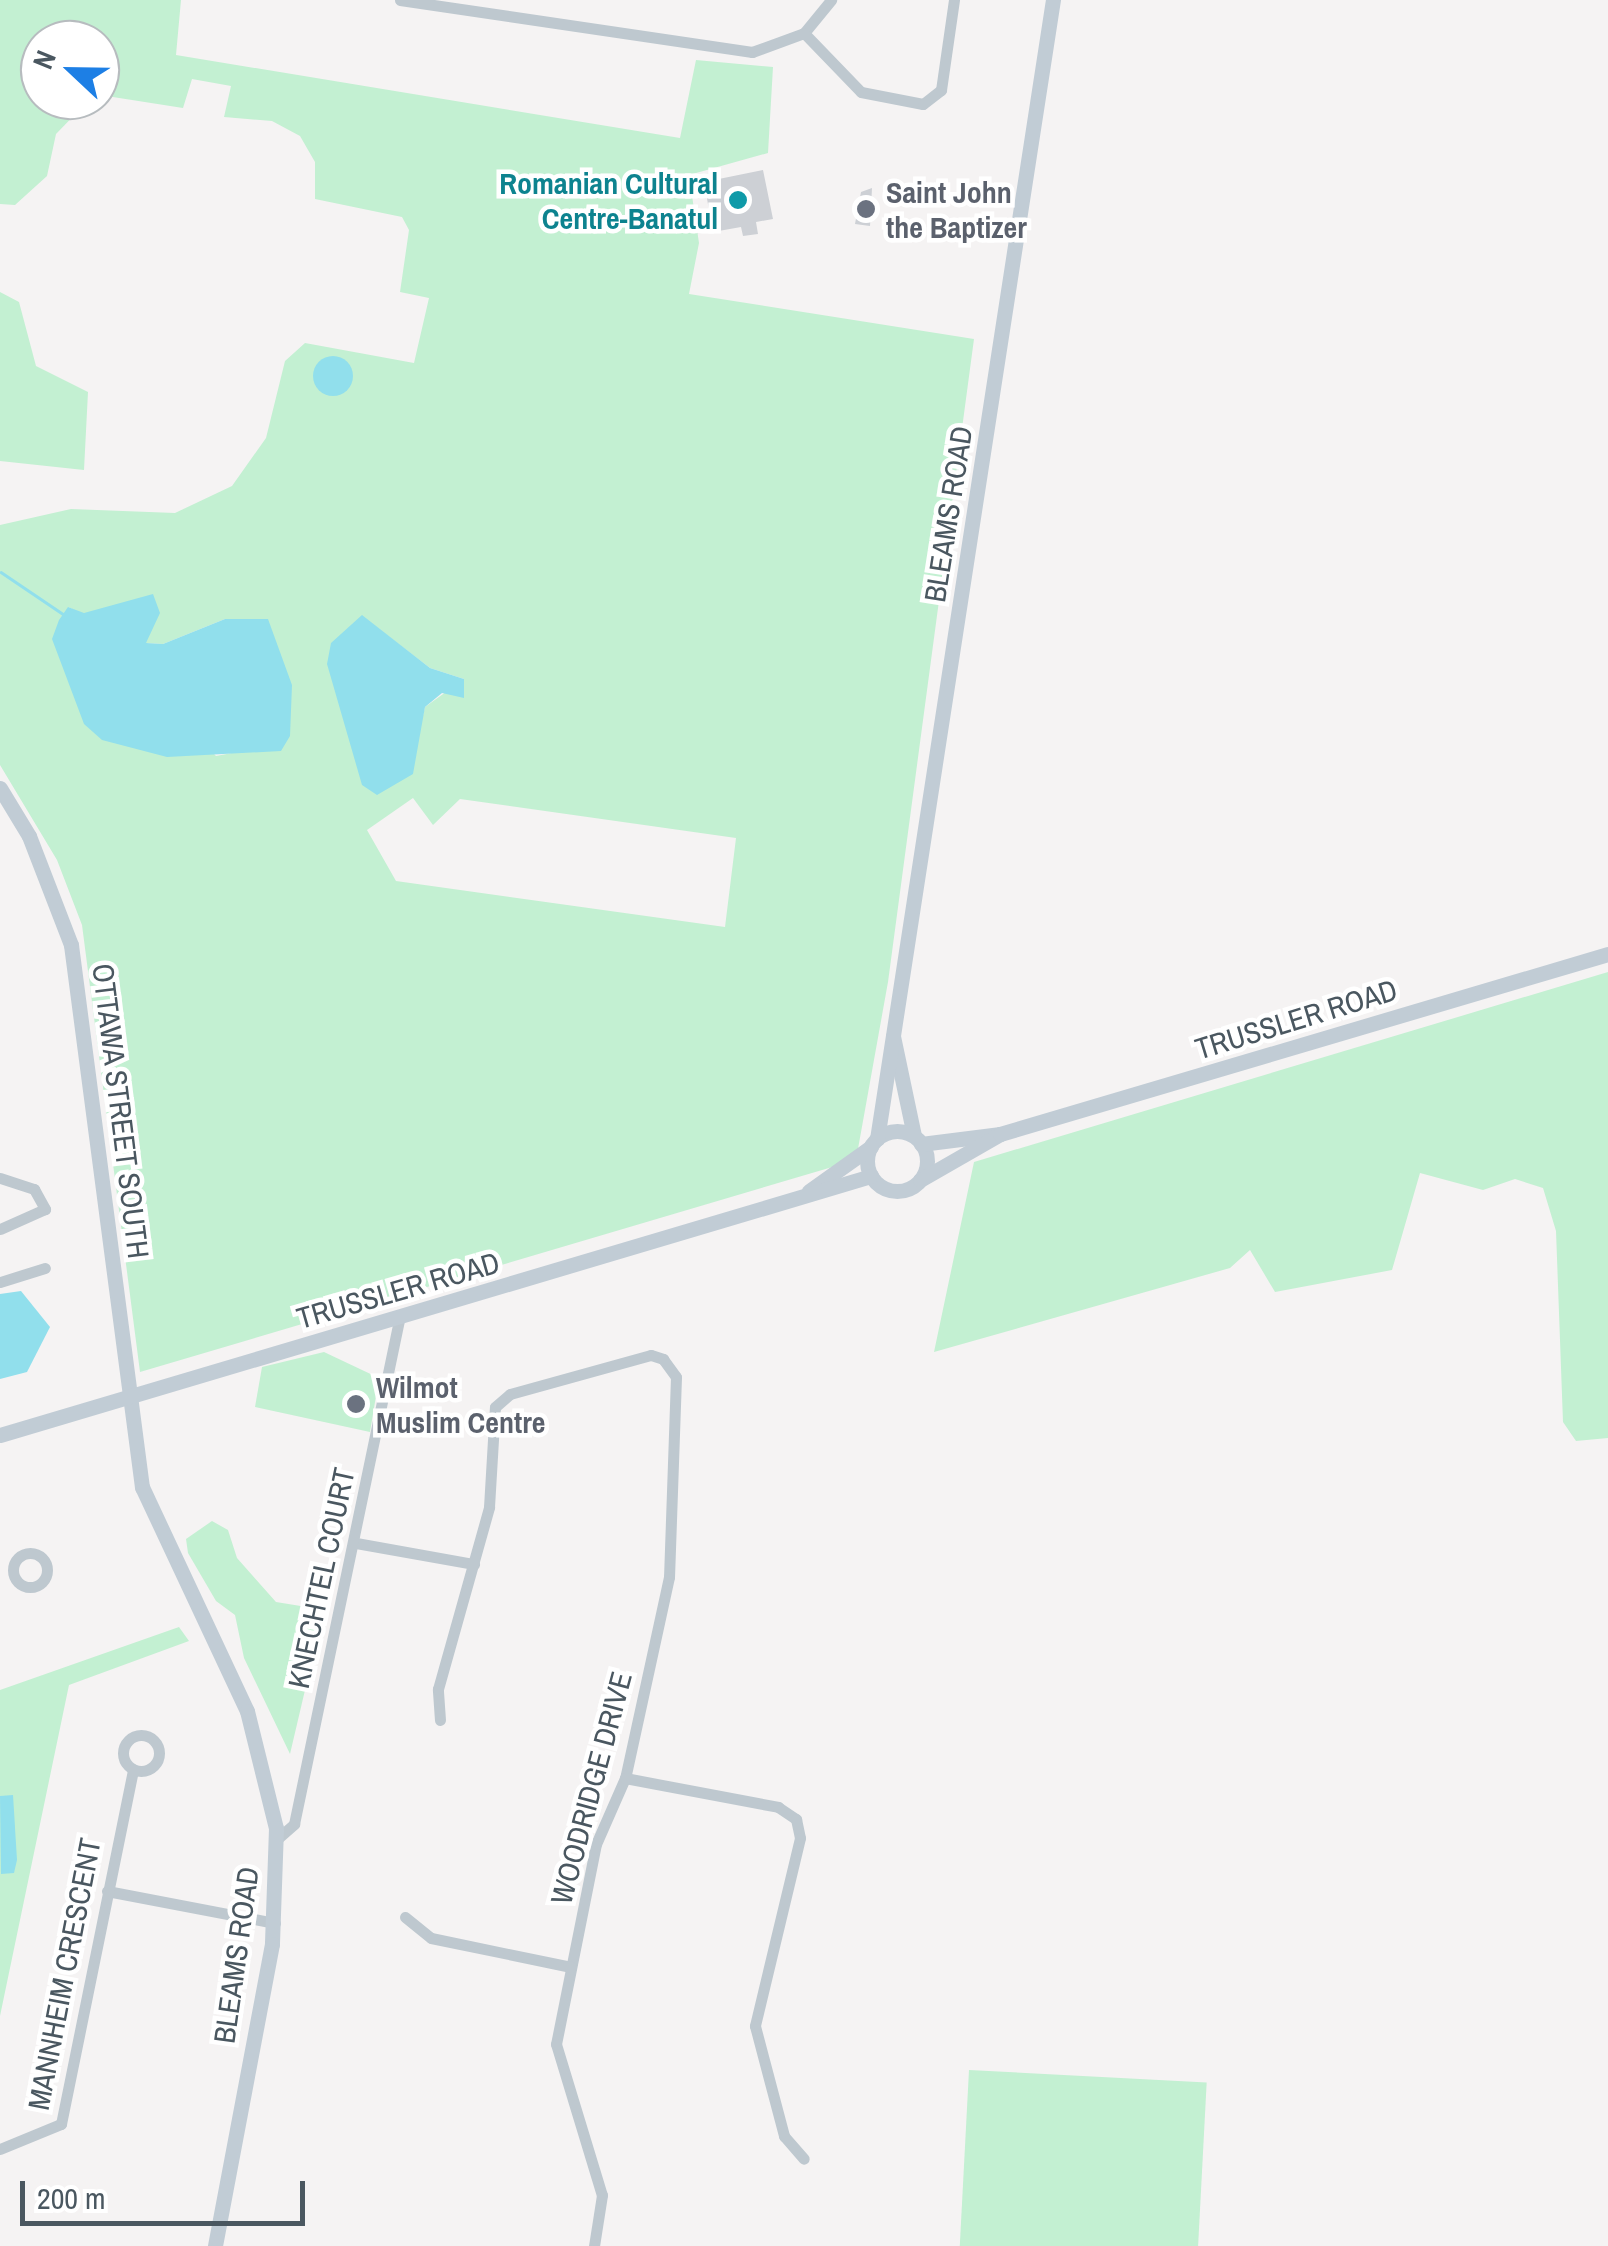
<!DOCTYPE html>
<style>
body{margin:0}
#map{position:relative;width:1608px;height:2246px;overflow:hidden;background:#f5f3f3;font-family:"Archivo Narrow",sans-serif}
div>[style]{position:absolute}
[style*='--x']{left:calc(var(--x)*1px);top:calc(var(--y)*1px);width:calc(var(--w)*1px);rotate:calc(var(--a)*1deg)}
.green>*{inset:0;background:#c3f0d2;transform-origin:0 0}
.water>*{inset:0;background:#91dfec}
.round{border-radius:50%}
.stream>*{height:2.5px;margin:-1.25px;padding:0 1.25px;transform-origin:1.25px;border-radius:1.25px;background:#91dfec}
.building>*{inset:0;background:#cdd0d5}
.street>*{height:11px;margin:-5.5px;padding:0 5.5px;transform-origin:5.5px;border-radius:5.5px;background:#bec8cf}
.street>.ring{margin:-5.5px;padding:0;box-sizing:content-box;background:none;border:11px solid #bec8cf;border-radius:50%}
.secondary>*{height:15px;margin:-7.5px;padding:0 7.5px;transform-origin:7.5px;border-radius:7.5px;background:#c1ccd5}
.secondary>.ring{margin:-7.5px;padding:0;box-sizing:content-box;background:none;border:15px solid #c1ccd5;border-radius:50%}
.dots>*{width:28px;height:28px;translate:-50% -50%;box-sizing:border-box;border:5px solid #fff;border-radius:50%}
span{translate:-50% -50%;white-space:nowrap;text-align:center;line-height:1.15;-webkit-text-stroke:9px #fff;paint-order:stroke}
.culture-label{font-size:30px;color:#0d838f;font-weight:700}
.right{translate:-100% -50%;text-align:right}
.worship-label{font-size:30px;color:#5b616d;font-weight:700}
.left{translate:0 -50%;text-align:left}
.street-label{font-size:30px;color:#4a5760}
.north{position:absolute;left:20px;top:20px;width:100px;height:100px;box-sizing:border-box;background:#fff;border:2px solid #b7bcbf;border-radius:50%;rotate:292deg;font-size:28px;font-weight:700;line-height:40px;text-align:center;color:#4a5760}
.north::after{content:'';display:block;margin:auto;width:35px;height:45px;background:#1d7fe5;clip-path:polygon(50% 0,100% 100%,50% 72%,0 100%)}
.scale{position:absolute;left:20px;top:2181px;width:285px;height:45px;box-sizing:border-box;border:5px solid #4a5760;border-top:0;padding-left:12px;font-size:30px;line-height:35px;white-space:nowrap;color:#4a5760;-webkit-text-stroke:8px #fff;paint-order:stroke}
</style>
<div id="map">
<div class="green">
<i style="clip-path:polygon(evenodd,0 0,181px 0,176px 55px,680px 138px,696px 60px,773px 67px,768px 153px,689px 175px,699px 243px,689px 294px,974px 339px,888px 982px,856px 1160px,140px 1372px,82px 925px,57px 860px,0 765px,0 525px,71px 509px,175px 513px,232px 486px,266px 438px,285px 361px,305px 343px,414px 363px,429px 298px,400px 292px,409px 230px,402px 217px,315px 199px,315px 162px,300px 136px,272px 121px,224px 117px,231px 86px,192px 79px,183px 108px,100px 95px,100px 40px,40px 40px,40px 100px,89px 100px,56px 134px,47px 176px,15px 205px,0 204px,0 0,68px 607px,144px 643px,163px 644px,225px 619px,259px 748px,216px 756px,68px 607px,0 0,362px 616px,430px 668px,464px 679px,425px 707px,420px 728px,362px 616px,0 0,413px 798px,433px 825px,460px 799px,736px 838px,725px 927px,396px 881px,367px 830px,413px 798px)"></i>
<i style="clip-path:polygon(0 292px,19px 302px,36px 366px,88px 392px,84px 470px,0 461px)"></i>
<i style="clip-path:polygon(1608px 972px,1608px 1438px,1576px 1441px,1563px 1422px,1556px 1231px,1543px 1188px,1515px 1179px,1483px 1190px,1420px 1173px,1392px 1270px,1275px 1292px,1250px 1250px,1230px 1268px,934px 1352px,974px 1162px)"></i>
<i style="clip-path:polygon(324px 1352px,379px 1378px,370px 1432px,255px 1407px,262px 1367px)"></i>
<i style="clip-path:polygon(212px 1521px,228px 1530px,237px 1558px,276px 1602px,313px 1608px,321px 1622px,290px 1754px,244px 1658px,235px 1615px,216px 1601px,188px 1553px,186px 1539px)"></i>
<i style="clip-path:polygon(179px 1627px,189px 1641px,69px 1685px,0 2016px,0 1690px)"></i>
<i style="left:969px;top:2070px;width:238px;height:177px;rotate:3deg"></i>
</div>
<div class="water">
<i class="round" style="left:313px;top:356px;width:40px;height:40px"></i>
<i style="clip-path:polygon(153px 594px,160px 613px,146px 643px,163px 644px,225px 619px,268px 619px,292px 685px,290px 736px,281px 751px,167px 757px,102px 740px,84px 724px,52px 639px,59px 620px,68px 607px,84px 613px)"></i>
<i style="clip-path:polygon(362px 615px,430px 668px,464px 679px,464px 698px,442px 693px,425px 707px,413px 774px,377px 795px,362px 785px,327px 664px,331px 643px)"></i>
<i style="clip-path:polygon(21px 1291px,50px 1327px,27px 1372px,0 1379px,0 1294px)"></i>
<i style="clip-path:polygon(13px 1795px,17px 1860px,14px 1873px,1px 1874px,0 1796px)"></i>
</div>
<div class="stream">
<i style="--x:1;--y:572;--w:75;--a:34.1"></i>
</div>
<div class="building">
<i style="clip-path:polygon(763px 170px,773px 219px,756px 222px,758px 234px,743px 236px,741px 227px,713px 232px,704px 182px)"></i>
<i style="clip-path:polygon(872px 188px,870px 226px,855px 224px,861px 192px)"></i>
</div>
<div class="street">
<i style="--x:400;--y:0;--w:356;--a:8.4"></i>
<i style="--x:752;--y:52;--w:55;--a:-20.1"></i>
<i style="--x:804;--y:33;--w:43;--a:-50.7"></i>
<i style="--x:804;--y:33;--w:82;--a:46"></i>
<i style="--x:861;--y:92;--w:63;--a:11"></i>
<i style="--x:923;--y:104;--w:23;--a:-38"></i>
<i style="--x:941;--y:90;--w:91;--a:-81.8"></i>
<i style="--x:0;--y:1178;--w:36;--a:18"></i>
<i style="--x:34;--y:1189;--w:23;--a:61"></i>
<i style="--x:45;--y:1209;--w:49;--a:156"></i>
<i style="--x:0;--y:1282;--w:47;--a:-17.3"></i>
<i style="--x:356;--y:1543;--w:120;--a:10.1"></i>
<i class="ring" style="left:13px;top:1553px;width:23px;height:23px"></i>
<i style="--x:440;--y:1720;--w:31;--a:-94"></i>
<i style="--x:438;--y:1689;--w:189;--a:-74.3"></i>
<i style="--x:489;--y:1507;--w:100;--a:-86.6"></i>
<i style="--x:495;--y:1407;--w:20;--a:-41"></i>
<i style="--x:510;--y:1394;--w:146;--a:-15.5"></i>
<i style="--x:651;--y:1355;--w:13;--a:18"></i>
<i style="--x:663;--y:1359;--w:22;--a:54"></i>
<i style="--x:676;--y:1377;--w:200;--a:92"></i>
<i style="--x:669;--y:1577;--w:206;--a:102.3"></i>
<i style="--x:625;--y:1778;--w:72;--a:113.7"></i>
<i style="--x:596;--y:1844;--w:204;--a:101.3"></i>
<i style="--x:556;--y:2044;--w:158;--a:73.1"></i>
<i style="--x:602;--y:2195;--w:52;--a:98.9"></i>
<i class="ring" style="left:123px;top:1735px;width:25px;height:25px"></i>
<i style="--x:625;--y:1778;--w:156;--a:10.7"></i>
<i style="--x:778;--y:1807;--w:22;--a:34"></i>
<i style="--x:796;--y:1819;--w:19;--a:78"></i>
<i style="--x:800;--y:1838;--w:193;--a:103.5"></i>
<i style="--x:755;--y:2026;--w:114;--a:75.2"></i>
<i style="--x:784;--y:2136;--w:30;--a:49"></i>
<i style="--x:277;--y:1839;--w:23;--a:-41"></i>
<i style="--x:294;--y:1824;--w:515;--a:-78.23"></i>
<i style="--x:107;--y:1891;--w:171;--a:10.8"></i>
<i style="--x:405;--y:1917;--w:33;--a:39"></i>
<i style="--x:431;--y:1938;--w:143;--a:11.7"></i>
<i style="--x:0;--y:2149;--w:66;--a:-22.3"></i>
<i style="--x:61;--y:2124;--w:362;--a:-78.5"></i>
</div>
<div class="secondary">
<i style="--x:0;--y:788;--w:56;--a:58.9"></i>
<i style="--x:29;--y:836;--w:117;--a:68.9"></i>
<i style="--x:71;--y:945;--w:547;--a:82.54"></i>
<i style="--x:142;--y:1487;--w:247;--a:64.9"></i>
<i style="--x:247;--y:1711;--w:121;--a:76.1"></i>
<i style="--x:276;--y:1828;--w:116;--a:92"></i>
<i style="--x:272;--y:1944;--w:307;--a:100.7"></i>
<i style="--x:893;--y:1036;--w:102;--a:78.1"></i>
<i class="ring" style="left:867px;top:1131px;width:45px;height:45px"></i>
<i style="--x:877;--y:1139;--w:1153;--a:-81.22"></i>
<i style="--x:921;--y:1144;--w:80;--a:-7.2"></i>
<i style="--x:920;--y:1180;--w:92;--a:-29.9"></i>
<i style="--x:1000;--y:1134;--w:634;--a:-16.49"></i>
<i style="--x:809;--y:1191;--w:76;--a:-35.4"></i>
<i style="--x:0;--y:1435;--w:909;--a:-16.56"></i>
</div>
<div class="dots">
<i style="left:738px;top:200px;background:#0f9aa8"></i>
<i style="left:866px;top:209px;background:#6b7280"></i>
<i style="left:356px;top:1404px;background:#6b7280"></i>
</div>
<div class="culture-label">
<span class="right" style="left:718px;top:200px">Romanian Cultural<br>Centre-Banatul</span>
</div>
<div class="worship-label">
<span class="left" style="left:886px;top:209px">Saint John<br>the Baptizer</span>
<span class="left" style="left:376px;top:1404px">Wilmot<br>Muslim Centre</span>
</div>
<div class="street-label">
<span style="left:948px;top:514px;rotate:-81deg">BLEAMS ROAD</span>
<span style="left:1296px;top:1019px;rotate:-17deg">TRUSSLER ROAD</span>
<span style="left:121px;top:1111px;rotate:83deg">OTTAWA STREET SOUTH</span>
<span style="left:398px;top:1290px;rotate:-16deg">TRUSSLER ROAD</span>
<span style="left:321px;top:1578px;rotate:-78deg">KNECHTEL COURT</span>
<span style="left:591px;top:1788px;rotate:-75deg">WOODRIDGE DRIVE</span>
<span style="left:236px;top:1955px;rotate:-82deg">BLEAMS ROAD</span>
<span style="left:64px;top:1974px;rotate:-79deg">MANNHEIM CRESCENT</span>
</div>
<div class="north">N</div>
<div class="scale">200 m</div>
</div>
